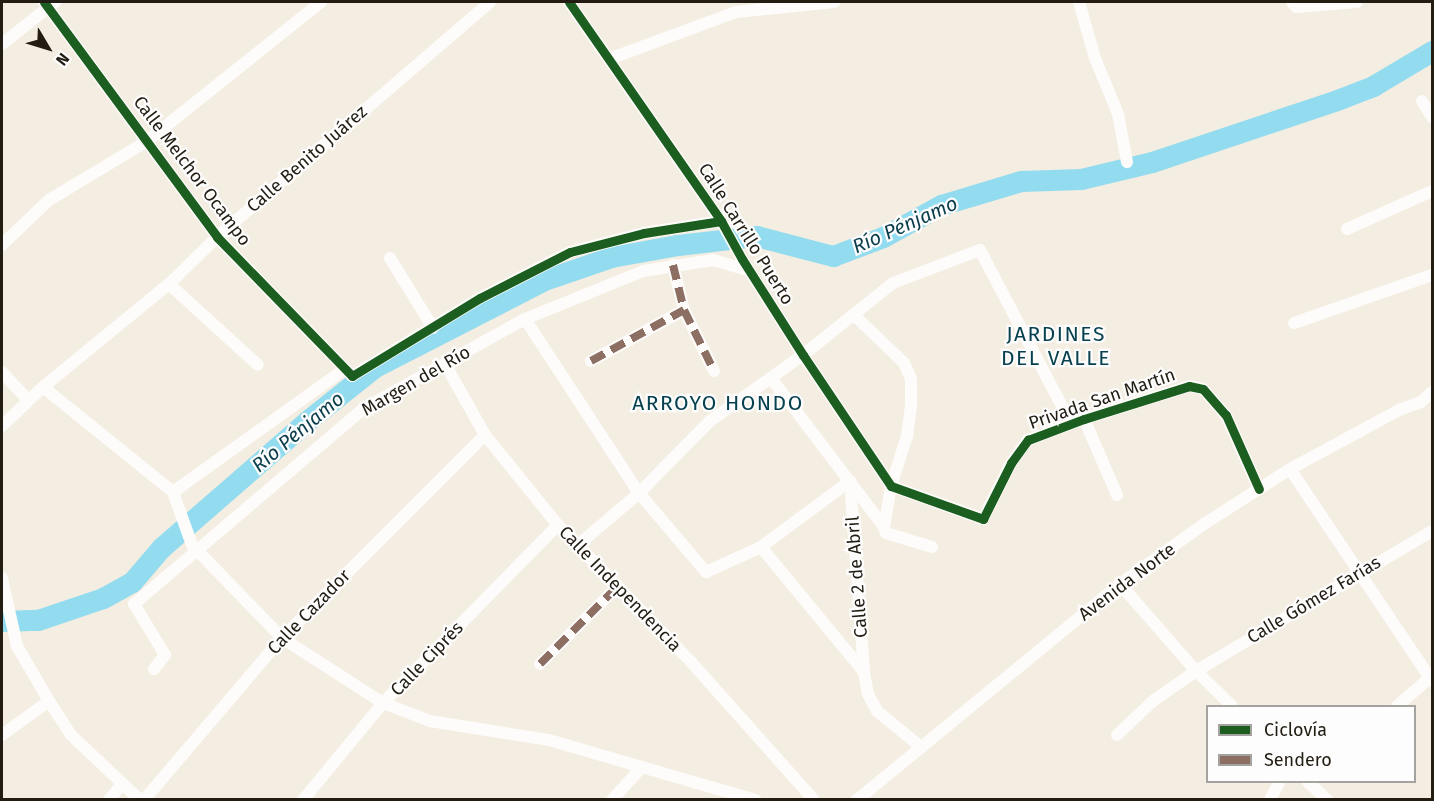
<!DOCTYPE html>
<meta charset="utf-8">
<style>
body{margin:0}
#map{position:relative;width:1434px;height:801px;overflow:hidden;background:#f4ede1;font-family:"Fira Sans",sans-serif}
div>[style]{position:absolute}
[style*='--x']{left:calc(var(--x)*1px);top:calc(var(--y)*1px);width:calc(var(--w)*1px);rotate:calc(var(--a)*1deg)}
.river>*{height:21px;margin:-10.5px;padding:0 10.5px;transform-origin:10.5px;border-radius:10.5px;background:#93dcf0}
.minor>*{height:12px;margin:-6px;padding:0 6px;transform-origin:6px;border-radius:6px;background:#fdfcfa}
.quiet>*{height:8px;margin-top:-4px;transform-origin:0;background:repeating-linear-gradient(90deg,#8d6e63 0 15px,transparent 0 23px)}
.cycleway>*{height:9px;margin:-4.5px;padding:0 4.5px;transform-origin:4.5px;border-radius:4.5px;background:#1b5e20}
span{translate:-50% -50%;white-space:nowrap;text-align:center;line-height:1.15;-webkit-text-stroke:4.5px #fdfdfd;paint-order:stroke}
.street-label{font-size:18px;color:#221c12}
.water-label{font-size:20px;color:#0a3d4b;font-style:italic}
.quarter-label{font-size:21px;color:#07404f;letter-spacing:1.5px}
.frame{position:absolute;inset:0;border:3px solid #221c12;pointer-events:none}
.legend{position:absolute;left:1206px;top:705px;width:210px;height:78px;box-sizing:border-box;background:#fdfdfd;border:2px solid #a5a39f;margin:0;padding:8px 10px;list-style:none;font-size:18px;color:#221c12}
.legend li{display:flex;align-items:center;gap:12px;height:30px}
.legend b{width:30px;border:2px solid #a5a39f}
.north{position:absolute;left:18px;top:18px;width:60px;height:60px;-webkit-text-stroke:4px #fdfdfd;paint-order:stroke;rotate:128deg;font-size:16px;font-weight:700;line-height:24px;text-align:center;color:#221c12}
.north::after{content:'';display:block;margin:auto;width:21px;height:27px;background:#221c12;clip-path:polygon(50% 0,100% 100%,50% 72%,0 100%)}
</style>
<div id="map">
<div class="river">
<i style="--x:2;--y:621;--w:36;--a:-2"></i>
<i style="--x:38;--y:620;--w:69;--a:-18.7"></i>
<i style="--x:103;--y:598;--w:33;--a:-29"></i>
<i style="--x:132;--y:582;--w:45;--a:-49.5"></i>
<i style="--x:161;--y:548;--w:194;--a:-41"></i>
<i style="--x:307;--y:421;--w:87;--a:-38.5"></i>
<i style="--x:375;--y:367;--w:190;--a:-27.2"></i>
<i style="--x:544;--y:280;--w:71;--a:-18.9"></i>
<i style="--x:611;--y:257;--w:68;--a:-10.2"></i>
<i style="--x:678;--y:245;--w:79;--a:-6.6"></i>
<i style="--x:756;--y:236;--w:80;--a:14.6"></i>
<i style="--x:833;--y:256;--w:53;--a:-20.8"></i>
<i style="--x:883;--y:237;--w:66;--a:-28.9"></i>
<i style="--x:941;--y:205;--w:84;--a:-16.7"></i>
<i style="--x:1021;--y:181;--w:60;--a:-1.9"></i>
<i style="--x:1081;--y:179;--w:73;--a:-13.5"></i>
<i style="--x:1152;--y:162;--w:195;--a:-18.5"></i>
<i style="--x:1337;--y:100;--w:39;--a:-21"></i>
<i style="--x:1373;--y:86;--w:69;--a:-30.7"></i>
</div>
<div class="minor">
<i style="--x:44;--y:2;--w:292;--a:53.6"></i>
<i style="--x:217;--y:237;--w:194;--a:45.8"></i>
<i style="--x:352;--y:376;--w:150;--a:-31.4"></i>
<i style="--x:480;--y:298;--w:101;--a:-27.1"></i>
<i style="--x:570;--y:252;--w:76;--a:-14.4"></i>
<i style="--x:644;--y:233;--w:78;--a:-8.9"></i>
<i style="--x:569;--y:2;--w:267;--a:55.2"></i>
<i style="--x:721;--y:221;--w:43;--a:61.1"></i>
<i style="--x:742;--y:259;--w:114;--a:57.6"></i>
<i style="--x:803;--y:355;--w:158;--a:56.1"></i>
<i style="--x:891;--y:486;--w:98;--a:19.7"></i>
<i style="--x:983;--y:519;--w:63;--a:-63.4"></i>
<i style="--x:1011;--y:463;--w:29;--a:-54"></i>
<i style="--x:1028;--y:440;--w:60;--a:-20.6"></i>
<i style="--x:1084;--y:419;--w:110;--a:-17.4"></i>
<i style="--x:1189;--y:386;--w:14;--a:12"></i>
<i style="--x:1203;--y:389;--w:35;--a:49"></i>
<i style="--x:1226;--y:415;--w:81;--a:66"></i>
<i style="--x:1079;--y:2;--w:58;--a:74.1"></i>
<i style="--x:1095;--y:58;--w:61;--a:67.7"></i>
<i style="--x:1118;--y:114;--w:49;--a:79.4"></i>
<i style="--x:1292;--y:2;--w:6;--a:51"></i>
<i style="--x:1296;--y:7;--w:61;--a:-4.7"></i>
<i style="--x:2;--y:44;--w:68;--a:-38.4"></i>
<i style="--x:609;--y:59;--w:135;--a:-20.3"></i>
<i style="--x:736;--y:12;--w:99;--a:-5.8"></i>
<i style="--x:1422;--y:101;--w:19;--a:58"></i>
<i style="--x:1347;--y:229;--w:93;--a:-24.1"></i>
<i style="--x:2;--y:245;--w:65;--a:-43.8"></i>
<i style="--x:49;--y:200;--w:114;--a:-31"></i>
<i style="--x:147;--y:141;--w:223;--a:-38.6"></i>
<i style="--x:390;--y:258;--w:82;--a:58.4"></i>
<i style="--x:673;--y:265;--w:46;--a:76.3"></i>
<i style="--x:684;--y:310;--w:68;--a:63.8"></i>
<i style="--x:169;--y:284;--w:120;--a:42.3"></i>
<i style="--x:854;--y:315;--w:69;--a:43.8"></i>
<i style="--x:904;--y:363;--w:17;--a:66"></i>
<i style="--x:911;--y:379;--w:26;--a:90"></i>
<i style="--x:911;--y:405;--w:31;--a:97"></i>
<i style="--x:907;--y:436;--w:52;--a:107.7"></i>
<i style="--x:891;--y:486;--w:42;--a:99.7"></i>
<i style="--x:884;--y:527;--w:6;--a:72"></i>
<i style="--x:886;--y:533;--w:48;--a:16.9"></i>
<i style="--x:525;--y:319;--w:208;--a:56.8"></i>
<i style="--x:639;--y:493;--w:104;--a:49.7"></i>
<i style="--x:706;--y:572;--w:60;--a:-24.4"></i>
<i style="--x:761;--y:547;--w:111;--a:-36.6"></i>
<i style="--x:1294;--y:323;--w:146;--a:-19.2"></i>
<i style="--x:591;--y:361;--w:106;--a:-28.7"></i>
<i style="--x:445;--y:364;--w:81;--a:60.6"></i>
<i style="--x:485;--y:435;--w:116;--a:51"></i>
<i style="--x:558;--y:525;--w:192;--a:45.8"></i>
<i style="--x:692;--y:663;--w:183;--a:48.3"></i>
<i style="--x:2;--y:372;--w:38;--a:47"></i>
<i style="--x:771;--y:378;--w:187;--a:52.8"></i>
<i style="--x:43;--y:387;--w:167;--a:38.9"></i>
<i style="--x:173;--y:492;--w:56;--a:70.3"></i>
<i style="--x:192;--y:545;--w:129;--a:45.9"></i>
<i style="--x:282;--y:638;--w:120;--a:32.8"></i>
<i style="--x:383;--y:703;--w:50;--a:21"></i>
<i style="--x:430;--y:721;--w:121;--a:9.1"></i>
<i style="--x:549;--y:740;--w:215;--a:16.2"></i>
<i style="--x:1084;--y:419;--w:83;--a:66.5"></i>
<i style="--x:2;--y:426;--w:57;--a:-43.6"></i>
<i style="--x:43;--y:387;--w:163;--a:-39.3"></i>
<i style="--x:169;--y:284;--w:67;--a:-44.4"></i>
<i style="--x:217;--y:237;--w:360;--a:-40.7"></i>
<i style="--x:1290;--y:469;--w:255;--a:56.2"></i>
<i style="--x:850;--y:481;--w:192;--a:85.8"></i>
<i style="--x:864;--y:672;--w:22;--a:80"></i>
<i style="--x:868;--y:694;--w:19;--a:62"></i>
<i style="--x:877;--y:711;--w:57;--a:39.3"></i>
<i style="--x:173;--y:492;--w:211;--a:-35.6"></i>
<i style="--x:578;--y:545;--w:80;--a:-40.4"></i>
<i style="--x:639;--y:493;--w:101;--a:-45.4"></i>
<i style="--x:710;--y:421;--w:114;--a:-35.4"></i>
<i style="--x:803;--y:355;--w:115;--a:-38.7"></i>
<i style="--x:893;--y:283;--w:93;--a:-20.8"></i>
<i style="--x:980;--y:250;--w:195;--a:62.3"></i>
<i style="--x:761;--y:547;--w:162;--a:50.5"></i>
<i style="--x:2;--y:578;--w:70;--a:77.6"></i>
<i style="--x:17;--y:646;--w:64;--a:59.8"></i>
<i style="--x:49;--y:701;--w:40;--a:57.1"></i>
<i style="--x:71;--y:735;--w:95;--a:43.3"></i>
<i style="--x:1120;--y:584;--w:116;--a:48.9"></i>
<i style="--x:1196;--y:671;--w:50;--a:44.2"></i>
<i style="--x:540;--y:664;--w:110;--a:-45"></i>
<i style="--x:154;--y:669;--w:18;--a:-52"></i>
<i style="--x:165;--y:655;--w:60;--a:-121.3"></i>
<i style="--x:134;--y:604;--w:301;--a:-40.4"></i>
<i style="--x:363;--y:409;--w:185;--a:-29.1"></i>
<i style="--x:525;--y:319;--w:127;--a:-22.1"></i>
<i style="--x:643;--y:271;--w:71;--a:-8.9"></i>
<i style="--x:713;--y:260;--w:37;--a:16"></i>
<i style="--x:1397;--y:706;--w:46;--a:-40.6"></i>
<i style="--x:2;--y:735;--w:58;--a:-35.9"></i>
<i style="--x:1117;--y:735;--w:50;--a:-43.4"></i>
<i style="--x:1153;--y:701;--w:52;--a:-34.9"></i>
<i style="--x:1196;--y:671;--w:274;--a:-30.7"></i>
<i style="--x:1308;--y:782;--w:26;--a:43"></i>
<i style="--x:109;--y:800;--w:21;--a:-51"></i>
<i style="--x:144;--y:800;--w:213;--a:-49.6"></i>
<i style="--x:282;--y:638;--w:287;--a:-45"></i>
<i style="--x:303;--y:800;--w:126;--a:-50.5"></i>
<i style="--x:383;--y:703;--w:250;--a:-45.5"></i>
<i style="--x:612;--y:800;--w:43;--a:-47.8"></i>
<i style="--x:857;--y:800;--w:340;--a:-39.4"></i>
<i style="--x:1120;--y:584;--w:103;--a:-35.5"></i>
<i style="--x:1204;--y:524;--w:102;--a:-32.6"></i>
<i style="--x:1290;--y:469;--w:124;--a:-28.4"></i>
<i style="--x:1399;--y:410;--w:23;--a:-20"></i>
<i style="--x:1421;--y:402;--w:15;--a:-42"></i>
<i style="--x:1270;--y:800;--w:20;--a:-63"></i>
</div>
<div class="quiet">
<i style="--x:673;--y:265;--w:46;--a:76.3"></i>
<i style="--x:684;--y:310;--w:68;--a:63.8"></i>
<i style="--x:591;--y:361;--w:106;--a:-28.7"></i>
<i style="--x:540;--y:664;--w:110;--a:-45"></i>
</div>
<div class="cycleway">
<i style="--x:44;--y:2;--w:292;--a:53.6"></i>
<i style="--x:217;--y:237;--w:194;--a:45.8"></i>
<i style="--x:352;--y:376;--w:150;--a:-31.4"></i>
<i style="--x:480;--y:298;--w:101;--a:-27.1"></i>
<i style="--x:570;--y:252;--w:76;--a:-14.4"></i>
<i style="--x:644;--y:233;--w:78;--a:-8.9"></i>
<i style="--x:569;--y:2;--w:267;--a:55.2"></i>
<i style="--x:721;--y:221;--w:43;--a:61.1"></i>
<i style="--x:742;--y:259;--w:114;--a:57.6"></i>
<i style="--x:803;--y:355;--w:158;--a:56.1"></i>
<i style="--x:891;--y:486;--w:98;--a:19.7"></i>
<i style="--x:983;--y:519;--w:63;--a:-63.4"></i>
<i style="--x:1011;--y:463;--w:29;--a:-54"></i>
<i style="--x:1028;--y:440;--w:60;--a:-20.6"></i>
<i style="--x:1084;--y:419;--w:110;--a:-17.4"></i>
<i style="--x:1189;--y:386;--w:14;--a:12"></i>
<i style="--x:1203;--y:389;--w:35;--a:49"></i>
<i style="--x:1226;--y:415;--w:81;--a:66"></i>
</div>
<div class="street-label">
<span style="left:307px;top:159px;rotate:-41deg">Calle Benito Juárez</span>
<span style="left:192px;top:171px;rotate:53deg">Calle Melchor Ocampo</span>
<span style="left:746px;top:234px;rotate:58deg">Calle Carrillo Puerto</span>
<span style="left:416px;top:381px;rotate:-30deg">Margen del Río</span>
<span style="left:1102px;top:399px;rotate:-19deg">Privada San Martín</span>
<span style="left:857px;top:577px;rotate:-94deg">Calle 2 de Abril</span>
<span style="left:1127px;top:582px;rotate:-37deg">Avenida Norte</span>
<span style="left:620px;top:589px;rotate:46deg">Calle Independencia</span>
<span style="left:1314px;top:600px;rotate:-31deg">Calle Gómez Farías</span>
<span style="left:309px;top:612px;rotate:-46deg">Calle Cazador</span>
<span style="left:427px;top:659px;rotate:-46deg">Calle Ciprés</span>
</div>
<div class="water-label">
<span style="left:905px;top:225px;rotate:-24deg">Río Pénjamo</span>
<span style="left:298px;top:432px;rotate:-40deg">Río Pénjamo</span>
</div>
<div class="quarter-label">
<span style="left:1056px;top:346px">JARDINES<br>DEL VALLE</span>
<span style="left:718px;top:403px">ARROYO HONDO</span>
</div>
<div class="frame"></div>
<ul class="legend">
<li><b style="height:8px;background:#1b5e20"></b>Ciclovía</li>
<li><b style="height:8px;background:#8d6e63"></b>Sendero</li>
</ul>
<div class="north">N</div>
</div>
